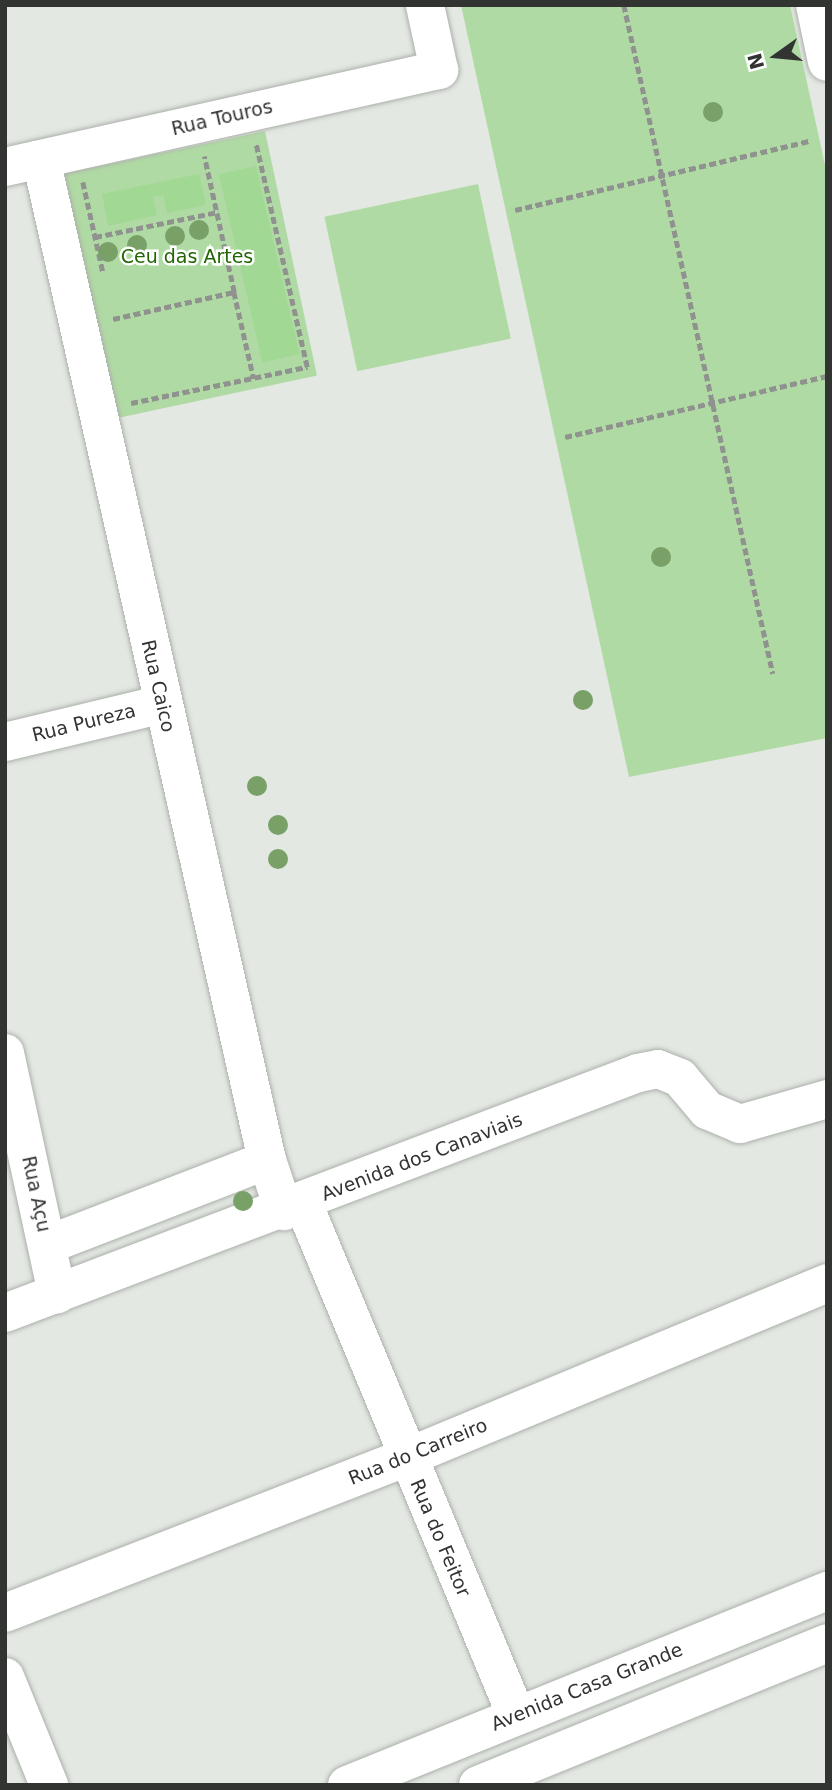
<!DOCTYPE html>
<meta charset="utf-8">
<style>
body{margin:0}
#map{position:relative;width:832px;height:1790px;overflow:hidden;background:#e3e8e2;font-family:"DejaVu Sans",sans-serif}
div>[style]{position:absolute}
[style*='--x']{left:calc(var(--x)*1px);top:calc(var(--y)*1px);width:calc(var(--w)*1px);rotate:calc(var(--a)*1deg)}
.green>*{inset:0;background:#b0daa4;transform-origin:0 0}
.building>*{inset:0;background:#a1d893;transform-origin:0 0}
.path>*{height:4.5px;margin-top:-2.25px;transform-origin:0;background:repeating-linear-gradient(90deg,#8f928e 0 7px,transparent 0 10.5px)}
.roads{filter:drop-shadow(0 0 2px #acb0ab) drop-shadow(0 0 2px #acb0ab)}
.minor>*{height:38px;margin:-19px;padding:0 19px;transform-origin:19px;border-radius:19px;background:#fff}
.trees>*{width:20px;height:20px;margin:-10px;border-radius:50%;background:#78a067}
span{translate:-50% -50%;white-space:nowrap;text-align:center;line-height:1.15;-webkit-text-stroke:5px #fff;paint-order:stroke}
.street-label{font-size:19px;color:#323432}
.park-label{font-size:19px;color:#216602}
.frame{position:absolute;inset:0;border:7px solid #323432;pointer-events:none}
.north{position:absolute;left:741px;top:21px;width:70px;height:70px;-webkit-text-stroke:5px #fff;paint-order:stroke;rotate:255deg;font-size:19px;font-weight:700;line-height:28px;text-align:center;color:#323432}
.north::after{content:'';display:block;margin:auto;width:24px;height:32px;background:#323432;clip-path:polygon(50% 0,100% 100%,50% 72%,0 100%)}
</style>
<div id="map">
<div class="green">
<i style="clip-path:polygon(461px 5px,790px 5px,827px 174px,827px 738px,629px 777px)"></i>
<i style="left:265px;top:131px;width:250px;height:205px;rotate:78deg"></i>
<i style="left:478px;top:184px;width:158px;height:157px;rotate:78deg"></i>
</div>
<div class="building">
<i style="left:256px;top:166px;width:193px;height:38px;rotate:77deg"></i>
<i style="clip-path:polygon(199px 174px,206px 205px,167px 213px,163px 195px,153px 197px,157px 215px,108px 226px,102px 194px)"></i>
</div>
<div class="path">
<i style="--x:624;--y:5;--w:685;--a:77.44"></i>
<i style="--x:83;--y:182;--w:92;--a:77.5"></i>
<i style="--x:515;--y:210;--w:303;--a:-13.2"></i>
<i style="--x:95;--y:237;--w:126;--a:-11.5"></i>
<i style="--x:234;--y:292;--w:89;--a:77.1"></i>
<i style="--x:113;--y:319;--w:124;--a:-12.6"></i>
<i style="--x:234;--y:292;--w:139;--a:-102.4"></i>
<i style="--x:131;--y:403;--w:180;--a:-11.6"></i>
<i style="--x:307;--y:367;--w:229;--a:-102.9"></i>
<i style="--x:565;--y:437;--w:269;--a:-13.1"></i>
</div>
<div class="roads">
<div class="minor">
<i style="--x:815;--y:5;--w:58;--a:78.1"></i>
<i style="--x:41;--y:159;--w:1026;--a:77.28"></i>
<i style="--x:267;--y:1160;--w:54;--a:71.6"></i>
<i style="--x:5;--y:167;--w:445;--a:-12.6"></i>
<i style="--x:439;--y:70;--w:66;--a:-102.2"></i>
<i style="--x:5;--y:742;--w:163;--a:-13.5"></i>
<i style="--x:5;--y:1053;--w:247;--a:77.8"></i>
<i style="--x:303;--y:1203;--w:555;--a:67.41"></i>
<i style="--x:47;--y:1245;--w:236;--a:-21.1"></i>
<i style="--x:5;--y:1313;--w:677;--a:-20.76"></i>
<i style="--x:638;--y:1073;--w:20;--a:-11"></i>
<i style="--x:658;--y:1069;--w:24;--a:22"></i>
<i style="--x:680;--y:1078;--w:42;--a:49.8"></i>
<i style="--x:707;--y:1110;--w:36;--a:23"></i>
<i style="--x:740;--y:1124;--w:91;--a:-16"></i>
<i style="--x:5;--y:1613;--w:429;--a:-21.2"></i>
<i style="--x:405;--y:1458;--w:457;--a:-22.5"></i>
<i style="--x:5;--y:1677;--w:117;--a:67.8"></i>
<i style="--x:347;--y:1785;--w:518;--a:-22.01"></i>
<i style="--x:478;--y:1785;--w:377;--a:-22.1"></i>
</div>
</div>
<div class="trees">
<i style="left:713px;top:112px"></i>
<i style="left:199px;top:230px"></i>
<i style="left:175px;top:236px"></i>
<i style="left:137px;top:245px"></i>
<i style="left:108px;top:252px"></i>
<i style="left:661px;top:557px"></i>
<i style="left:583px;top:700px"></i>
<i style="left:257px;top:786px"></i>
<i style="left:278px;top:825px"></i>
<i style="left:278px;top:859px"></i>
<i style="left:243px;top:1201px"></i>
</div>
<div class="street-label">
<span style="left:222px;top:118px;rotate:-13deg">Rua Touros</span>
<span style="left:158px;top:686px;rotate:77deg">Rua Caico</span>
<span style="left:84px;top:723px;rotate:-14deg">Rua Pureza</span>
<span style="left:422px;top:1157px;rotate:-21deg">Avenida dos Canaviais</span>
<span style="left:36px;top:1194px;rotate:78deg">Rua Açu</span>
<span style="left:418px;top:1452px;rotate:-22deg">Rua do Carreiro</span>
<span style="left:440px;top:1538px;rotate:67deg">Rua do Feitor</span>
<span style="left:587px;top:1687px;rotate:-22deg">Avenida Casa Grande</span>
</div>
<div class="park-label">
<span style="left:187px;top:257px">Ceu das Artes</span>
</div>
<div class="frame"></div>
<div class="north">N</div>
</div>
